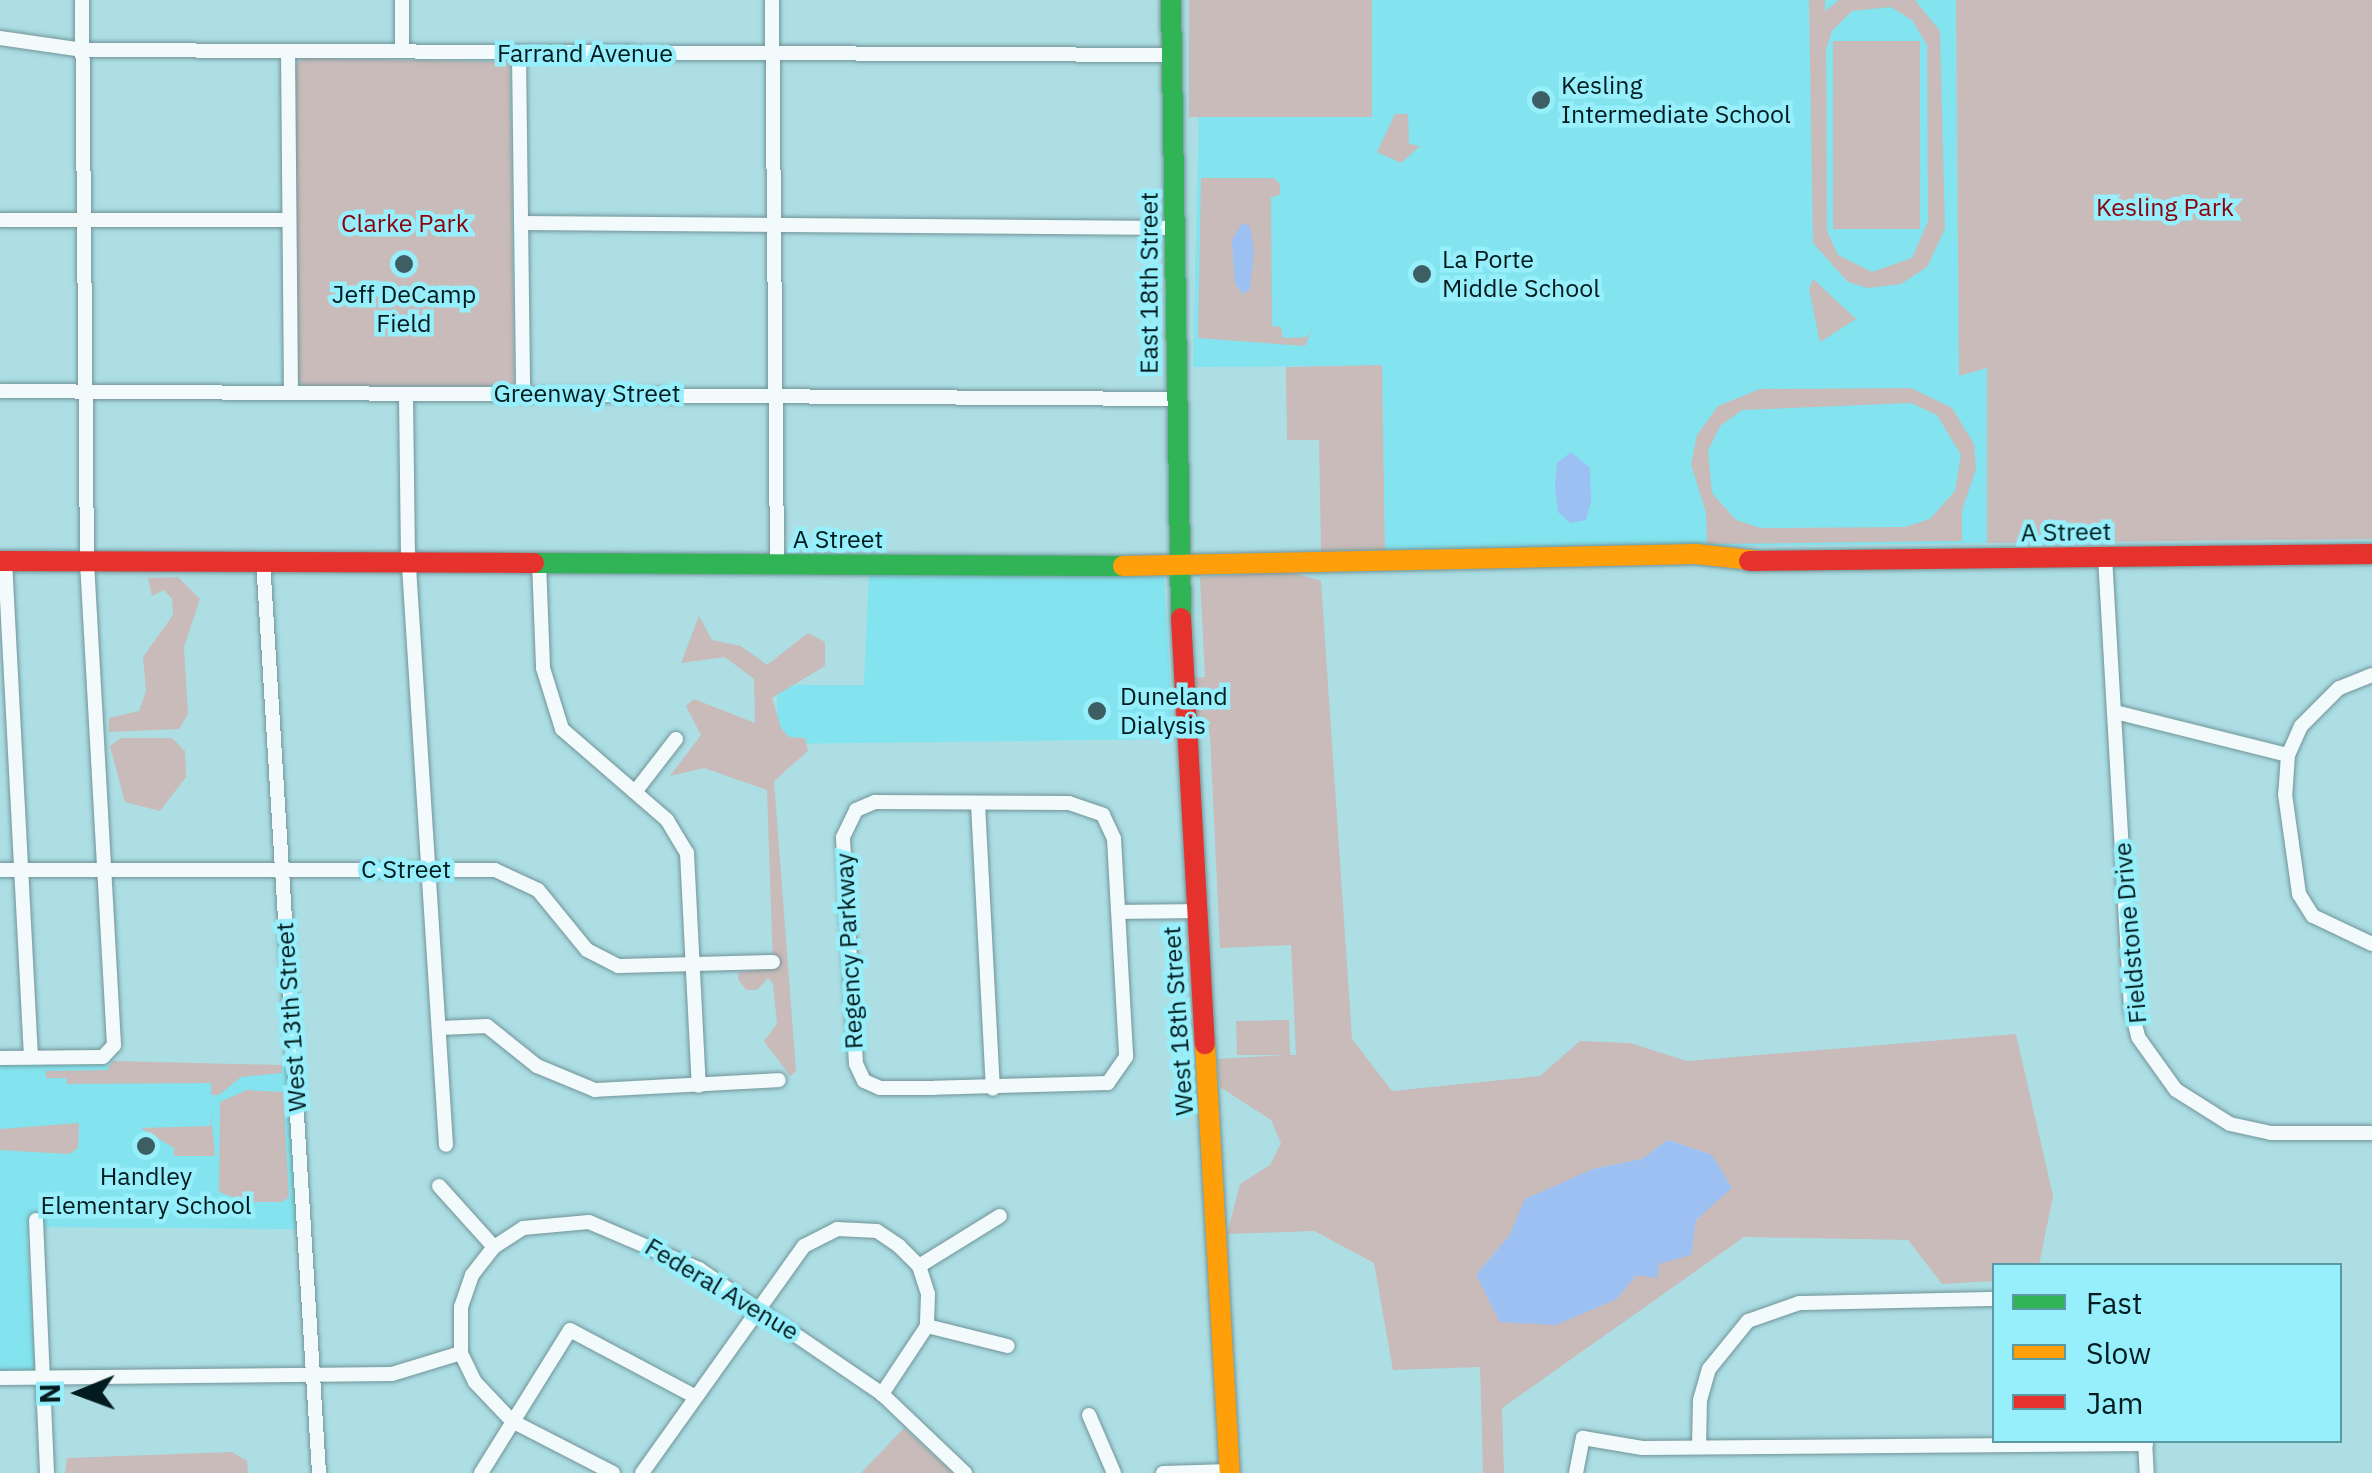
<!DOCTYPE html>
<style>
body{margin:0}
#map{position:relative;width:2372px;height:1473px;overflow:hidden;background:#acdee4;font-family:"IBM Plex Sans",sans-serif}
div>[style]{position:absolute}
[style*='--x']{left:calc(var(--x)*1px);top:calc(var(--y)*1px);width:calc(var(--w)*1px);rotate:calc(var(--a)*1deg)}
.built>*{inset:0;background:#83e3ee}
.green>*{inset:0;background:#c8bbb9;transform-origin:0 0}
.water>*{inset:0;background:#9dc0f2}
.roads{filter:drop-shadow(0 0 2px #719498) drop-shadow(0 0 2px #719498)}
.street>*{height:14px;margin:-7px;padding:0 7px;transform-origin:7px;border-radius:7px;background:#f3fafb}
.fast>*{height:20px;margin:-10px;padding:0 10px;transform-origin:10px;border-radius:10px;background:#30b455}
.slow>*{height:20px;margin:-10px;padding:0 10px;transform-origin:10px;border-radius:10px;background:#ff9f0a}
.jam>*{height:20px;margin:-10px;padding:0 10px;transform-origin:10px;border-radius:10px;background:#e5322d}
.dots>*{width:28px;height:28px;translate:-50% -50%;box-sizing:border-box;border:5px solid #96effa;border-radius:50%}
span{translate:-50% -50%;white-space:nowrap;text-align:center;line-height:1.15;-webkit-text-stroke:9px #96effa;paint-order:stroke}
.street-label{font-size:25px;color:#021b1e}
.poi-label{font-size:25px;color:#021b1e}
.left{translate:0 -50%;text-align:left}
.park-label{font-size:25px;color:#89020e}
.legend{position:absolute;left:1992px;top:1263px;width:350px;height:180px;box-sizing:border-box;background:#96effa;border:2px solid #5b9aa2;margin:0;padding:12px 18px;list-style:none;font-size:30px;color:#021b1e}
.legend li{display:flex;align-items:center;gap:20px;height:50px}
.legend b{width:50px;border:2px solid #5b9aa2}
.north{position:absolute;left:30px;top:1343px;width:100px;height:100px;-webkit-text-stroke:8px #96effa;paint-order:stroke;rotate:269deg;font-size:28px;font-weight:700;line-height:40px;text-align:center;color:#021b1e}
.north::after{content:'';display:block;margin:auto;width:35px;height:45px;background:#021b1e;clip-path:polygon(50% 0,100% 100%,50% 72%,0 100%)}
</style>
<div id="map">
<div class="built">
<i style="clip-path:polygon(1372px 0,1956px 0,1959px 375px,1987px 367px,1987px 543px,1385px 550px,1382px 366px,1193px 367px,1199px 117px,1370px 114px)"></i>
<i style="clip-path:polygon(869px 572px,1164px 577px,1173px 739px,775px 744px,778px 685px,864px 685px)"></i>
<i style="clip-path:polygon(0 1065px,288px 1066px,297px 1229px,46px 1227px,27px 1237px,35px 1366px,31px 1372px,0 1373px)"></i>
</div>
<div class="green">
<i style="left:1189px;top:0;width:183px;height:117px"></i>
<i style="clip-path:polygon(evenodd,1809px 0,1825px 0,1825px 11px,1839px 0,1915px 0,1940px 31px,1945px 229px,1927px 267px,1901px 284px,1868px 288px,1848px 282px,1813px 243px,1809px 0,1891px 7px,1912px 20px,1927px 45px,1928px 221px,1912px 258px,1872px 272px,1838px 255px,1827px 231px,1826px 50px,1832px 31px,1852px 11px,1891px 7px)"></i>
<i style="clip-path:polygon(1956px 0,2372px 0,2372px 539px,1987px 543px,1987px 368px,1959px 376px)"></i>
<i style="left:1920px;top:41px;width:188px;height:87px;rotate:90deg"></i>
<i style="clip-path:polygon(303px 58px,510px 62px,514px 386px,303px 386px,298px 380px,295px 66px)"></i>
<i style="clip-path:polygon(1395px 114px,1408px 114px,1409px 144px,1420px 146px,1401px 163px,1377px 152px)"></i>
<i style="clip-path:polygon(evenodd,1201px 178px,1274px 178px,1280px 184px,1280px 195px,1271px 197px,1272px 326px,1281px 327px,1283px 338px,1307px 337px,1312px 329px,1305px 346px,1198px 338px,1201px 178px,1246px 224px,1253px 266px,1243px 294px,1235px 283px,1232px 240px,1246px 224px)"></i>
<i style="clip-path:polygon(1813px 279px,1856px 319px,1820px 342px,1809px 289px)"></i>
<i style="clip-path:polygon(1382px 365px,1385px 550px,1321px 551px,1319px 440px,1287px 440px,1286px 367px)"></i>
<i style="clip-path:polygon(evenodd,1911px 388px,1952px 408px,1974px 444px,1976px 469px,1962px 510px,1962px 541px,1707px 544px,1706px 513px,1691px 464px,1697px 435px,1718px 406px,1760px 389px,1911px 388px,1911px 403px,1937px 415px,1961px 455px,1955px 491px,1930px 519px,1905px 527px,1760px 528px,1736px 520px,1712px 493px,1708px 451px,1720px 426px,1742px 410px,1911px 403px)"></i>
<i style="clip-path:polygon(evenodd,1291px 572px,1321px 581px,1352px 1039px,1392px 1091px,1540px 1076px,1580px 1041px,1630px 1043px,1687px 1061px,2016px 1034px,2053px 1196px,2039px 1265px,1994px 1266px,1994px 1281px,1942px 1284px,1908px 1240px,1744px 1237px,1502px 1408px,1504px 1473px,1483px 1473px,1480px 1367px,1393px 1370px,1374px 1263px,1314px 1231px,1227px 1234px,1240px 1184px,1270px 1165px,1281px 1143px,1271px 1120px,1220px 1087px,1218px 1059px,1285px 1055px,1237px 1055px,1236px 1021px,1289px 1020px,1290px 1055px,1296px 1055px,1291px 945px,1220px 948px,1210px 734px,1198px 728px,1195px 678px,1205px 677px,1200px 577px,1291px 572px,1668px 1140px,1712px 1155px,1710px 1205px,1658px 1264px,1636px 1275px,1616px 1299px,1476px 1275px,1509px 1236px,1593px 1169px,1642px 1159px,1668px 1140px)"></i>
<i style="clip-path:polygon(178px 577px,200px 599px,184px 647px,188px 714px,179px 729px,109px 732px,109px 718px,139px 711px,146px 691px,143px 657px,173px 615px,172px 599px,164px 590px,152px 596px,148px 578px)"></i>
<i style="clip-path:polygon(699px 616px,712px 640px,741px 646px,767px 665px,808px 633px,825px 642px,825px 666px,772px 698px,781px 728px,789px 737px,805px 738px,808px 751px,774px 781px,796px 1071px,790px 1076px,764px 1041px,777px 1024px,773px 984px,768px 978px,757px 990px,746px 990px,738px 979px,739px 972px,773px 968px,767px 790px,704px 768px,670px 776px,701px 735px,686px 706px,694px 699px,755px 723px,754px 679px,725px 657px,681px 663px)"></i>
<i style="clip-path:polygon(121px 738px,172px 738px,185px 751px,186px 777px,160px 811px,125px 802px,110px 746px)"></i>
<i style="clip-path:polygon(113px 1061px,282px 1065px,282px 1073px,241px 1077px,219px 1095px,211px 1095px,211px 1083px,67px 1084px,66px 1078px,46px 1078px,46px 1071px,107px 1070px)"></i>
<i style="clip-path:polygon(247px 1090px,283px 1092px,289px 1197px,282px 1202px,246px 1202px,219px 1192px,220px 1102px)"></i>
<i style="clip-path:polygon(211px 1113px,215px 1156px,174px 1156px,174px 1148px,141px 1128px,211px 1126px)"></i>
<i style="clip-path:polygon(79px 1123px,78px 1148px,69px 1154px,0 1150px,0 1129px)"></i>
<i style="clip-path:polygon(904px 1428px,953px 1473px,861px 1473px)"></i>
<i style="clip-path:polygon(232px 1452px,247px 1461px,248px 1473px,65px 1473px,67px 1458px)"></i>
</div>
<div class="water">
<i style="clip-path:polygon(1242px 223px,1250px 227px,1254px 251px,1250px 289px,1243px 294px,1235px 283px,1232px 240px)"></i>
<i style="clip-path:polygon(1571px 452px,1590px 468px,1591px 501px,1586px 520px,1570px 523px,1558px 512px,1555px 486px,1557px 463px)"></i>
<i style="clip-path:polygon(1668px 1140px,1712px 1155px,1732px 1188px,1696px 1220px,1691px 1255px,1659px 1264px,1657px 1278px,1636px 1275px,1617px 1299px,1556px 1325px,1500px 1322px,1476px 1275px,1509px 1236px,1525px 1199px,1593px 1169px,1642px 1159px)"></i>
</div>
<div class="roads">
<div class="street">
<i style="--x:772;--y:0;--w:564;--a:89.49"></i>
<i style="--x:0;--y:38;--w:84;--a:8.2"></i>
<i style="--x:83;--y:50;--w:1088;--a:0.26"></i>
<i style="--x:288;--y:51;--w:341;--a:89.5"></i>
<i style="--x:402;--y:51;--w:51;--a:-90"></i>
<i style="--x:519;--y:53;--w:340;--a:89.3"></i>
<i style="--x:0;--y:220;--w:289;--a:0"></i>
<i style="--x:523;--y:223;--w:651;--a:0.44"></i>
<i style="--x:0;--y:391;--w:1174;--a:0.39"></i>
<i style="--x:406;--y:395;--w:156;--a:89.3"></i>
<i style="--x:408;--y:551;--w:595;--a:86.34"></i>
<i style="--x:2105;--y:557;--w:452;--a:86.7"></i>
<i style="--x:2131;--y:1008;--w:30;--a:76"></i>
<i style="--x:2138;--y:1037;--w:65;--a:54.4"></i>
<i style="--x:2176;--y:1090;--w:64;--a:32.2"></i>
<i style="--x:2230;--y:1124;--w:42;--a:12.4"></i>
<i style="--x:2271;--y:1133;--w:101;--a:0"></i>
<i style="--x:263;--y:560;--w:915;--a:86.49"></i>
<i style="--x:5;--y:561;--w:497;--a:87"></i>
<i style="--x:539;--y:562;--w:106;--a:87.8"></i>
<i style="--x:543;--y:668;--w:64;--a:72.7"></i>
<i style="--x:562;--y:729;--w:139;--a:40.9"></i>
<i style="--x:667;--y:820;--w:39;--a:59"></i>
<i style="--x:687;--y:853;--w:233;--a:87.1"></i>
<i style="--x:2372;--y:675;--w:35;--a:158"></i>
<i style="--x:2339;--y:688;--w:54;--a:135"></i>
<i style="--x:2301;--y:726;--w:32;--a:114"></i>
<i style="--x:2288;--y:755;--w:39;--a:94"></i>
<i style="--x:2285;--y:794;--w:101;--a:82"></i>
<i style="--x:2299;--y:894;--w:26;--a:58"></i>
<i style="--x:2313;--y:916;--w:65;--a:25.4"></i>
<i style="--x:2115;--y:712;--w:178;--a:14"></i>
<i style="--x:635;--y:792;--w:67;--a:-52.3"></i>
<i style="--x:875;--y:802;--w:194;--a:0.3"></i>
<i style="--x:1069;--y:803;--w:36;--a:19"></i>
<i style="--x:1103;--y:815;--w:26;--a:65"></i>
<i style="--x:1114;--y:839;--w:218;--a:86.8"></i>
<i style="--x:1126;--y:1057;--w:32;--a:125"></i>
<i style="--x:1108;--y:1083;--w:174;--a:178.4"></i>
<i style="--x:934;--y:1088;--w:54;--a:180"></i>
<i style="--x:880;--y:1088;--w:17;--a:-156"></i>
<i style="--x:864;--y:1081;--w:19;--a:-115"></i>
<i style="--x:856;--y:1064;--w:227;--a:-93.3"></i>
<i style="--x:843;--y:837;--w:30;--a:-64"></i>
<i style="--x:856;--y:810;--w:21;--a:-23"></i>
<i style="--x:978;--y:804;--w:285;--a:87"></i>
<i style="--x:0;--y:870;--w:495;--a:0"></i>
<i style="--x:495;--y:870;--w:47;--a:24.9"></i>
<i style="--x:538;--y:890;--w:77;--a:50.8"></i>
<i style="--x:587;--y:950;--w:35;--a:27"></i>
<i style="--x:618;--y:966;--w:155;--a:-1.5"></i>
<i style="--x:1119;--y:912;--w:77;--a:-0.7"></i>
<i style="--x:440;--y:1028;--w:47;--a:-2.4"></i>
<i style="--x:487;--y:1026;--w:64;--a:38.7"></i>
<i style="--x:537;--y:1066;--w:63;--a:22.5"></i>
<i style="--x:595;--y:1090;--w:184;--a:-3.1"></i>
<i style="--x:0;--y:1058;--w:103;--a:-0.6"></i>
<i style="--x:103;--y:1057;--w:16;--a:-47"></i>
<i style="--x:114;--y:1045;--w:484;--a:-93.2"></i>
<i style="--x:87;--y:562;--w:562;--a:-90.51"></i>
<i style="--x:439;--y:1186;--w:82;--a:48"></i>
<i style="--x:36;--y:1220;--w:253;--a:87.5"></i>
<i style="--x:919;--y:1266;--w:95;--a:-31.7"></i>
<i style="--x:927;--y:1326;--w:83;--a:13.9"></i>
<i style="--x:0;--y:1378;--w:392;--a:-0.6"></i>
<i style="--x:392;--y:1374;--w:72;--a:-16.9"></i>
<i style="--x:1089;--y:1415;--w:63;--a:66.7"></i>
<i style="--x:1583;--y:1438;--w:60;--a:9.6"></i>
<i style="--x:1642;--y:1448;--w:504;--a:-0.45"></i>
<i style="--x:2145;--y:1440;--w:33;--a:87"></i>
<i style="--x:1699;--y:1447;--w:47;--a:-88.8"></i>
<i style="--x:1700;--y:1400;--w:32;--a:-74"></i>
<i style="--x:1709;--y:1369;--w:62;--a:-50.9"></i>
<i style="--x:1748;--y:1321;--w:54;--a:-19.4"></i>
<i style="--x:1799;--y:1303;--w:195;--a:-1.2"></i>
<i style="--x:481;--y:1473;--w:168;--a:-58.1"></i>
<i style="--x:570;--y:1330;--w:140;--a:28"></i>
<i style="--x:613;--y:1473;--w:114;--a:-152.8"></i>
<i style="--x:512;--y:1421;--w:54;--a:-133.5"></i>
<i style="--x:475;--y:1382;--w:32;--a:-116"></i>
<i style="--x:461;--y:1353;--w:46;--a:-90"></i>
<i style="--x:461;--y:1307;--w:34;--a:-71"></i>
<i style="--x:472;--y:1275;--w:36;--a:-52"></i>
<i style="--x:494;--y:1247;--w:35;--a:-33"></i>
<i style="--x:523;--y:1228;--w:66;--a:-5.2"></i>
<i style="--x:589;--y:1222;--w:120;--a:23.1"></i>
<i style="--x:699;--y:1269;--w:222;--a:34.3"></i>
<i style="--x:882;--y:1394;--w:115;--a:43.6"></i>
<i style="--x:642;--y:1473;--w:279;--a:-54.5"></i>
<i style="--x:804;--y:1246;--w:37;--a:-27"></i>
<i style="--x:837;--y:1229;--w:40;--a:2.9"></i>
<i style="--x:877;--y:1231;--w:27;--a:34"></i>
<i style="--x:899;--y:1246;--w:28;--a:45"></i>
<i style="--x:919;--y:1266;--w:29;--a:72"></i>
<i style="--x:928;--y:1294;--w:32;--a:92"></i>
<i style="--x:927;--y:1326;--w:82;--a:123.5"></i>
<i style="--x:1163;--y:1473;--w:67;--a:-1.7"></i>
<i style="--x:1576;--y:1473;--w:36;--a:-79"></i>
</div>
<div class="fast">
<i style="--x:1171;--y:0;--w:618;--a:89.07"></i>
<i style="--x:534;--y:563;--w:589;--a:0.29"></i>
</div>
<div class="slow">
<i style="--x:1123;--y:566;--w:573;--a:-1.2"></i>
<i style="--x:1696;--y:554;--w:64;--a:6.2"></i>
<i style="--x:1205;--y:1044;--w:430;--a:86.7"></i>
</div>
<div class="jam">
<i style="--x:0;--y:561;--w:534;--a:0.21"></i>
<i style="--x:1749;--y:561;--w:623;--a:-0.64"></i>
<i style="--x:1181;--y:618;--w:427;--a:86.8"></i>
</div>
</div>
<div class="dots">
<i style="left:1541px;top:100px;background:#3d5f63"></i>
<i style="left:404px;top:264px;background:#3d5f63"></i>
<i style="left:1422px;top:274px;background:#3d5f63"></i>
<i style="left:1097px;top:711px;background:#3d5f63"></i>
<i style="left:146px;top:1146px;background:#3d5f63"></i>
</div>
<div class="street-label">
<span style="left:585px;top:53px">Farrand Avenue</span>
<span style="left:1149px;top:283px;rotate:-90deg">East 18th Street</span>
<span style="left:587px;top:393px">Greenway Street</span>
<span style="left:2066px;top:532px;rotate:-1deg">A Street</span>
<span style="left:838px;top:539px">A Street</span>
<span style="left:406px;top:869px">C Street</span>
<span style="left:2130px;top:933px;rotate:-95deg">Fieldstone Drive</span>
<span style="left:849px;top:951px;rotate:-93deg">Regency Parkway</span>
<span style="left:291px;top:1017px;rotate:-94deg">West 13th Street</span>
<span style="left:1178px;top:1021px;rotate:-94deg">West 18th Street</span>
<span style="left:722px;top:1289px;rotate:31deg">Federal Avenue</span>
</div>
<div class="poi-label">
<span class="left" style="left:1561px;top:100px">Kesling<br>Intermediate School</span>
<span class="left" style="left:1442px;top:274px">La Porte<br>Middle School</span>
<span style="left:404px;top:309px">Jeff DeCamp<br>Field</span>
<span class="left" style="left:1120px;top:711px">Duneland<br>Dialysis</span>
<span style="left:146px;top:1191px">Handley<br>Elementary School</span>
</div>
<div class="park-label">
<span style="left:2165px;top:207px">Kesling Park</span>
<span style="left:405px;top:223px">Clarke Park</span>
</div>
<ul class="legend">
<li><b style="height:12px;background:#30b455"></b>Fast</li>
<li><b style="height:12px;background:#ff9f0a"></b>Slow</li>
<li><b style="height:12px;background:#e5322d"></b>Jam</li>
</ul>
<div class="north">N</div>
</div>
